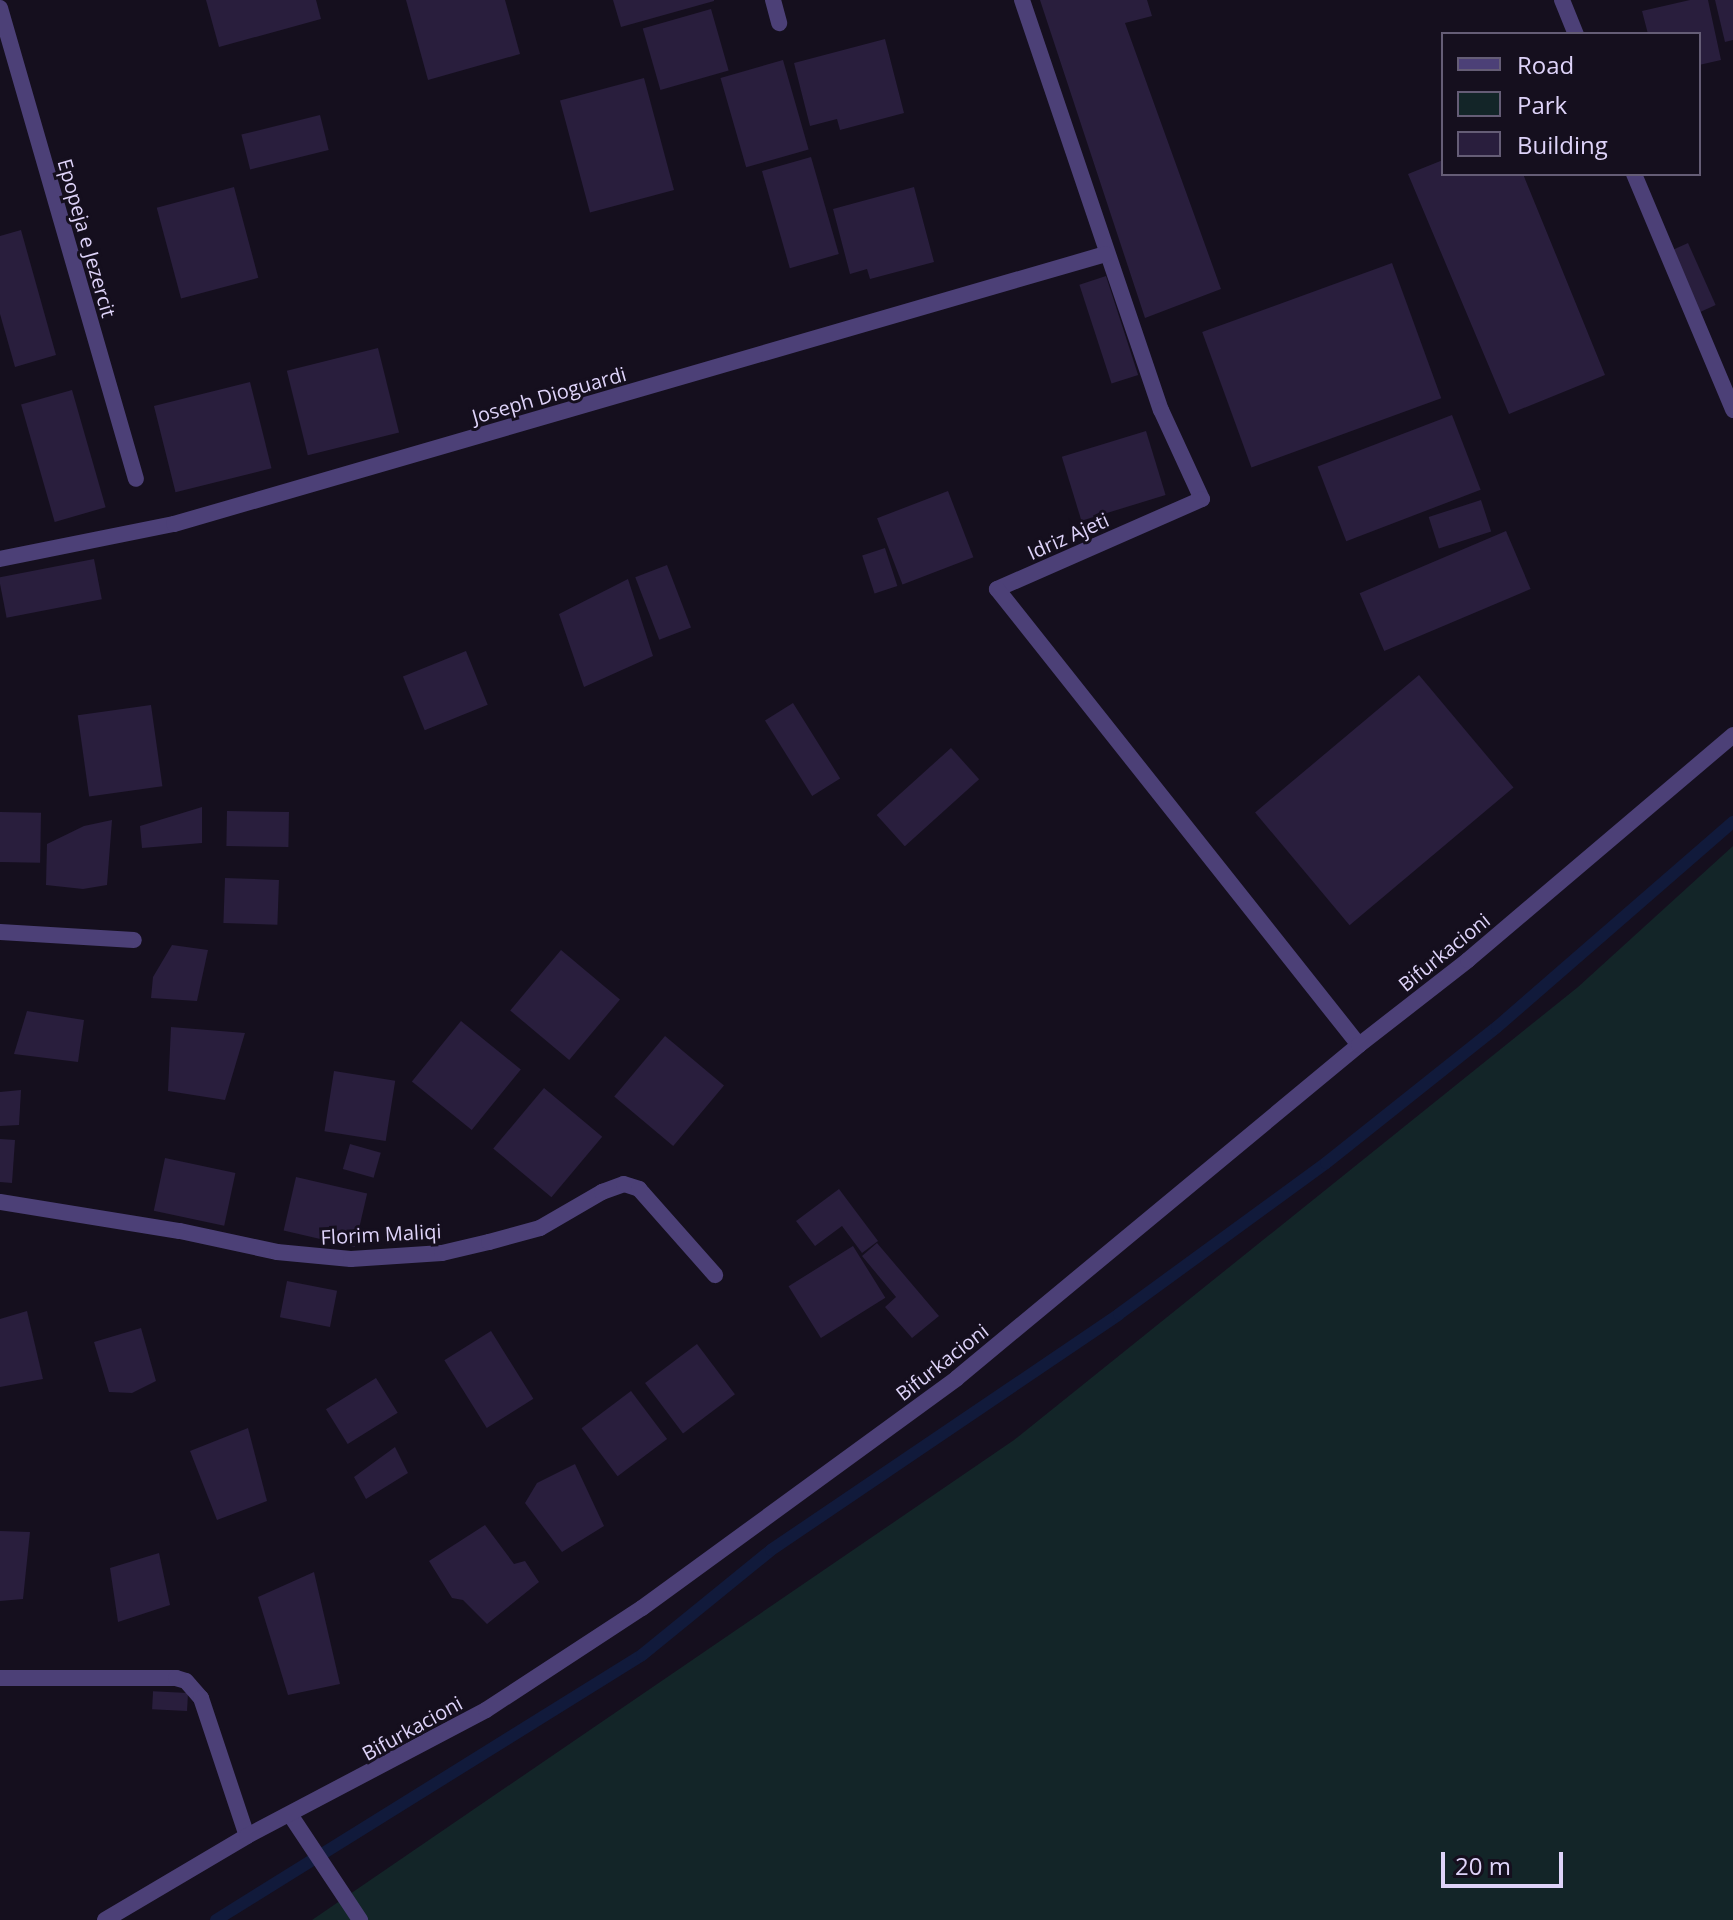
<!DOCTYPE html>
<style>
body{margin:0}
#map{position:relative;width:1733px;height:1920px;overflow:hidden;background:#150f1e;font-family:"Open Sans",sans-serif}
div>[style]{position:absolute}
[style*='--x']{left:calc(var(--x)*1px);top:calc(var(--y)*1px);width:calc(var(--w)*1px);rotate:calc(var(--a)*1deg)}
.green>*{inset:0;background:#132528}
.stream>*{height:12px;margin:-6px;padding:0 6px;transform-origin:6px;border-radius:6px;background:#111a3b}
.building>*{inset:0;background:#291e3d;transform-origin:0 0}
.street>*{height:16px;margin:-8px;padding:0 8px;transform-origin:8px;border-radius:8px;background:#4c4077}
span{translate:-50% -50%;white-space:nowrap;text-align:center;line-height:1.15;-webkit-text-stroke:6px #150f1e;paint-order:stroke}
.street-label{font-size:20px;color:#ded3f9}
.legend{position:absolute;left:1441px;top:32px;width:260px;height:144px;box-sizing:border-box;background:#150f1e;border:2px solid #655d76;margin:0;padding:10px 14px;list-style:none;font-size:24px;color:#ded3f9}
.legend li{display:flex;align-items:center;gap:16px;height:40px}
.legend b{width:40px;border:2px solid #655d76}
.scale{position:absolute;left:1441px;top:1852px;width:122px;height:36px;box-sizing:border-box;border:4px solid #ded3f9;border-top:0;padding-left:10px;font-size:24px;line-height:28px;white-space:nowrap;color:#ded3f9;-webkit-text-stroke:6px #150f1e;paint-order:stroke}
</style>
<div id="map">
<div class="green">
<i style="clip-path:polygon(1733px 846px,1733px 1920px,312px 1920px,1014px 1440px,1578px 987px)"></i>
</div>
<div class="stream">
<i style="--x:216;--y:1920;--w:502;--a:-31.88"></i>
<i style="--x:642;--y:1655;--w:166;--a:-39.1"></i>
<i style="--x:771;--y:1550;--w:420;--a:-34.1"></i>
<i style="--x:1119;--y:1314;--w:256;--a:-36.1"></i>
<i style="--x:1326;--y:1163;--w:218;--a:-38.5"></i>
<i style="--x:1497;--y:1027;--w:313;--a:-41"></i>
</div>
<div class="building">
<i style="clip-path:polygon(206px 0,316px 0,321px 19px,219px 47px)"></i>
<i style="clip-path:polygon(406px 0,505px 0,520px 54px,428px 80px)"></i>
<i style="clip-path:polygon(613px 0,714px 0,714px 1px,621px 27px)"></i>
<i style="clip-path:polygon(1040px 0,1147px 0,1152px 16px,1125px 23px,1221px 289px,1145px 318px)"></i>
<i style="clip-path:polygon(1690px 0,1708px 0,1721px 60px,1699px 65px,1699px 34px,1648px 34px,1642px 11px)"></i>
<i style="clip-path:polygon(1715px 0,1733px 0,1733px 40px,1725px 42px)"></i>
<i style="left:711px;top:9px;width:64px;height:71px;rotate:74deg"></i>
<i style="clip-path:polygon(885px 39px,904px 113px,840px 130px,837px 119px,810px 126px,794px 63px)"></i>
<i style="left:783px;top:60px;width:93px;height:65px;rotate:74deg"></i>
<i style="left:644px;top:78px;width:116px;height:87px;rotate:75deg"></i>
<i style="left:320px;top:115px;width:36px;height:81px;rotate:76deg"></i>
<i style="left:811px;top:157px;width:101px;height:51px;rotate:74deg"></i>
<i style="clip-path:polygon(1443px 160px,1443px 174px,1523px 174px,1605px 375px,1509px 414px,1408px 174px)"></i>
<i style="left:234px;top:187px;width:94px;height:80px;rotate:75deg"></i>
<i style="clip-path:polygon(914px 187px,934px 262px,870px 279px,867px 269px,850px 274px,833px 209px)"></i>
<i style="clip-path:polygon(21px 230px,56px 355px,15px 367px,0 314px,0 236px)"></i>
<i style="left:1688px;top:243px;width:68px;height:17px;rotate:66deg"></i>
<i style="left:1392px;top:263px;width:144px;height:202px;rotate:70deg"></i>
<i style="left:1106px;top:276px;width:104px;height:28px;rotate:72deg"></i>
<i style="left:378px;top:348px;width:87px;height:94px;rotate:76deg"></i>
<i style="left:250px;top:382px;width:89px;height:99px;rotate:76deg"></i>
<i style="left:72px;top:390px;width:122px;height:53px;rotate:74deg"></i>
<i style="left:1452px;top:415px;width:80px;height:144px;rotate:69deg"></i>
<i style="left:1146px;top:431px;width:67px;height:88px;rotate:73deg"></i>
<i style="left:948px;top:491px;width:71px;height:76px;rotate:69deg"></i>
<i style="left:1481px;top:500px;width:33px;height:55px;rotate:72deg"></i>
<i style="left:1506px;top:531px;width:63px;height:159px;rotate:67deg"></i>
<i style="left:885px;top:548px;width:40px;height:24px;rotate:72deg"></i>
<i style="left:94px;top:559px;width:41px;height:97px;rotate:79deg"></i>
<i style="left:667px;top:565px;width:67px;height:34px;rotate:69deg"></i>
<i style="clip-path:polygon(628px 579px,653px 656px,584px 687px,559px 614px)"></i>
<i style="left:466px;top:651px;width:58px;height:68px;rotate:68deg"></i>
<i style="left:1419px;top:675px;width:147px;height:214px;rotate:50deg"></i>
<i style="left:793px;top:703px;width:89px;height:33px;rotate:58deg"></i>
<i style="left:151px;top:705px;width:82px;height:74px;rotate:82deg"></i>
<i style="left:951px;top:748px;width:42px;height:100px;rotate:48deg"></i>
<i style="clip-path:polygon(202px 807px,202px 843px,142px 848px,140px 826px)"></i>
<i style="left:227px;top:811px;width:62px;height:35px;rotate:1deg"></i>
<i style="left:0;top:812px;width:41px;height:50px;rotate:1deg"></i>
<i style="clip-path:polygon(112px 820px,107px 885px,83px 889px,46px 885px,47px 844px,84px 826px)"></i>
<i style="left:225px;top:878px;width:54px;height:45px;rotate:2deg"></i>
<i style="clip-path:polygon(172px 945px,208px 950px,197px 1001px,151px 998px,153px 977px)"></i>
<i style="left:561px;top:950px;width:77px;height:79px;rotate:40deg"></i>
<i style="clip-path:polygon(27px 1011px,84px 1020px,78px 1062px,14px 1054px)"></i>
<i style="left:461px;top:1021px;width:77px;height:78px;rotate:39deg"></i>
<i style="clip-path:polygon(171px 1027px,245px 1033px,225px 1100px,168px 1091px)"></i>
<i style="left:665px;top:1036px;width:77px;height:79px;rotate:40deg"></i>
<i style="left:334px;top:1071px;width:62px;height:61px;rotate:9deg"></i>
<i style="left:544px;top:1088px;width:76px;height:79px;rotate:40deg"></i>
<i style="clip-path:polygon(21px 1090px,19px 1125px,0 1126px,0 1092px)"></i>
<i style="clip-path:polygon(0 1139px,15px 1140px,12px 1183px,0 1182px)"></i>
<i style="left:350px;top:1144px;width:32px;height:26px;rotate:16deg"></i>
<i style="left:165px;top:1158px;width:72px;height:54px;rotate:12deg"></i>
<i style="left:296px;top:1177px;width:73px;height:55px;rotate:13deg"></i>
<i style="clip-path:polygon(839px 1189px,878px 1241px,862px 1253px,842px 1226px,815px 1246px,796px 1221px)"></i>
<i style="clip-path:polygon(877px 1243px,939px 1316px,912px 1338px,885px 1307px,896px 1297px,862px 1256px)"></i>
<i style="left:853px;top:1246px;width:61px;height:76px;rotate:58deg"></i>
<i style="left:287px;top:1281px;width:51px;height:37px;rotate:11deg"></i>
<i style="clip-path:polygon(27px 1311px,43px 1379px,0 1387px,0 1319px)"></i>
<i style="clip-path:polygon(141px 1328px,156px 1381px,132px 1393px,109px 1392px,94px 1342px)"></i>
<i style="left:491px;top:1331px;width:80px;height:55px;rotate:58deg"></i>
<i style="left:697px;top:1344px;width:63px;height:65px;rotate:53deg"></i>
<i style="left:376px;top:1378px;width:41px;height:59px;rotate:58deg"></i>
<i style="left:631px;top:1391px;width:60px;height:62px;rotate:53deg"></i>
<i style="clip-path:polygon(248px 1428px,267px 1501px,217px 1520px,190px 1451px)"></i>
<i style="clip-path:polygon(395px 1447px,408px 1473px,366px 1499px,354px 1477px)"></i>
<i style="clip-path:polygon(575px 1464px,604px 1526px,562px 1552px,525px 1503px,537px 1483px)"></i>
<i style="clip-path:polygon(485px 1525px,514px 1564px,525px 1561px,539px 1582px,487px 1624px,463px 1600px,452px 1598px,429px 1561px)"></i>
<i style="clip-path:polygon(0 1531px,30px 1532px,23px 1599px,0 1601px)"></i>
<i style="clip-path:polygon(159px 1553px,170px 1605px,118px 1622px,110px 1568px)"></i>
<i style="clip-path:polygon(314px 1572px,340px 1684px,288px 1695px,258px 1597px)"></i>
<i style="left:188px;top:1693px;width:18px;height:35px;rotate:93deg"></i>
</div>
<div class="street">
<i style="--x:773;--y:0;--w:24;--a:75"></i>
<i style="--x:1022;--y:0;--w:433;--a:71.3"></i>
<i style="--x:1161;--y:410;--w:98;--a:65.3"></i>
<i style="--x:1202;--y:499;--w:224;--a:156.3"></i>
<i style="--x:997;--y:589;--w:582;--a:51.56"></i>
<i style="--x:1562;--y:0;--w:37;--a:68"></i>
<i style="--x:0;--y:8;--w:490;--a:73.9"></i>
<i style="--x:1634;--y:174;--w:256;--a:67.2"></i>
<i style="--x:0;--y:559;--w:177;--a:-11.4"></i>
<i style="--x:174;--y:524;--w:970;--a:-16.16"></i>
<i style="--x:0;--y:932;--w:134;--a:3.4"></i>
<i style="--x:0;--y:1202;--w:182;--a:9.2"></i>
<i style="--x:180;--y:1231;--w:99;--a:12.2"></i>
<i style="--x:277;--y:1252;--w:74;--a:5.4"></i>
<i style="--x:351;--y:1259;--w:91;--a:-3.8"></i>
<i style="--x:442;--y:1253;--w:48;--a:-13.2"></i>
<i style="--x:489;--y:1242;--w:53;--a:-15.4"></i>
<i style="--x:540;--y:1228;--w:72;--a:-30.1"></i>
<i style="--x:602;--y:1192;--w:23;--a:-20"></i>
<i style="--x:624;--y:1184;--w:16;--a:18"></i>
<i style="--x:639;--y:1189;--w:115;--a:48.5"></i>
<i style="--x:0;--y:1678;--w:176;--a:0"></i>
<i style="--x:176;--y:1678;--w:10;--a:17"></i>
<i style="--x:186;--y:1681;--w:23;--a:49"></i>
<i style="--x:201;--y:1698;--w:145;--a:71.6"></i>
<i style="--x:291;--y:1816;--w:125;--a:56.4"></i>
<i style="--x:105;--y:1920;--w:165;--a:-30.6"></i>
<i style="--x:247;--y:1836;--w:270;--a:-27.8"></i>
<i style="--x:486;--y:1710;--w:186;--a:-33.2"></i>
<i style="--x:642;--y:1608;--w:390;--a:-36.1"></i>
<i style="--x:957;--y:1378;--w:522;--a:-39.64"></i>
<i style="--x:1359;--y:1045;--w:138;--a:-37.9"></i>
<i style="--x:1468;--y:960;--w:348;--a:-40.3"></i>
</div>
<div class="street-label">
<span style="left:87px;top:238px;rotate:74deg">Epopeja e Jezercit</span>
<span style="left:549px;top:395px;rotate:-16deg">Joseph Dioguardi</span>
<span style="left:1068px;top:536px;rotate:-24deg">Idriz Ajeti</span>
<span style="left:1444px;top:952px;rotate:-39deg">Bifurkacioni</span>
<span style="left:381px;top:1234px;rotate:-3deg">Florim Maliqi</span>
<span style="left:942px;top:1362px;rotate:-38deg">Bifurkacioni</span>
<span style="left:412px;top:1728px;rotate:-29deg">Bifurkacioni</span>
</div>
<ul class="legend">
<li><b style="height:10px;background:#4c4077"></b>Road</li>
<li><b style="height:22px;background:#132528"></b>Park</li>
<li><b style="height:22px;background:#291e3d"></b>Building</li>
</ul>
<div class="scale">20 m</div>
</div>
